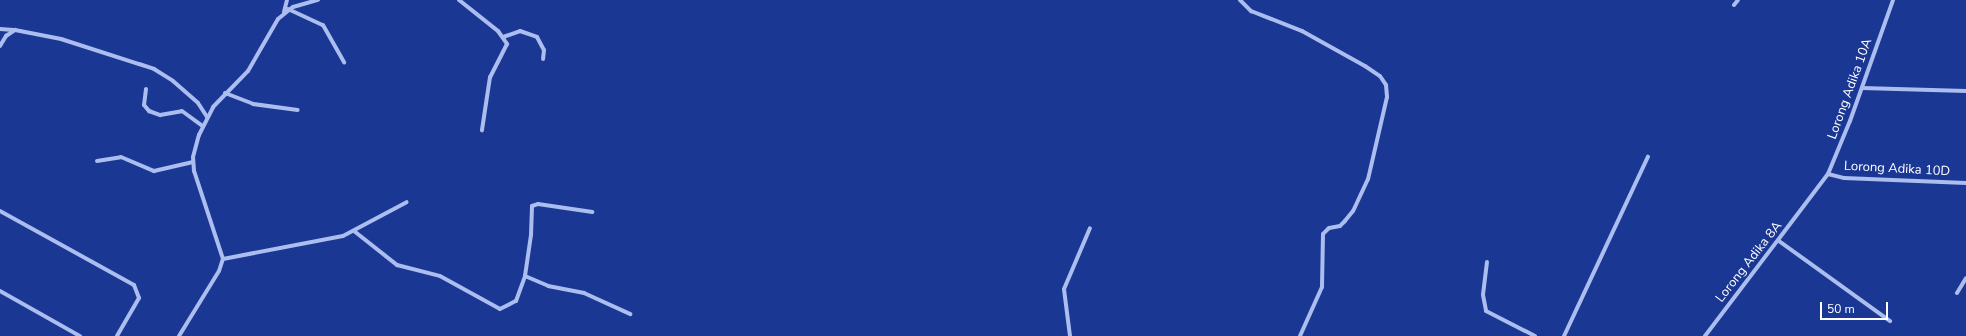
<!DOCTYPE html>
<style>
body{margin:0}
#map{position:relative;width:1966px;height:336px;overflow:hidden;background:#1a3794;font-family:"Nunito Sans",sans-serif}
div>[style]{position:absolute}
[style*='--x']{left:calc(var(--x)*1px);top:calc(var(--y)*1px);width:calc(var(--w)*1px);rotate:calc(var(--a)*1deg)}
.street>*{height:4px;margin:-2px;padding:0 2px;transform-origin:2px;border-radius:2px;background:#acbdef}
span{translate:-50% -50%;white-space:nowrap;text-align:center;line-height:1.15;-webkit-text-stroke:4px #1a3794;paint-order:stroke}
.street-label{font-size:13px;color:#fff}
.scale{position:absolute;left:1820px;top:302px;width:68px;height:18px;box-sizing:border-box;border:2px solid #fff;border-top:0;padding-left:5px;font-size:12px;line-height:14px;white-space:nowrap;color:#fff;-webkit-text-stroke:3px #1a3794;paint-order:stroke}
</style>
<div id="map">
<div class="street">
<i style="--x:459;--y:0;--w:50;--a:38.5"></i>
<i style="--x:498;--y:31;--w:16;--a:55"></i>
<i style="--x:507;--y:44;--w:37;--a:117"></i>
<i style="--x:490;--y:77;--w:54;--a:98.6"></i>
<i style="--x:1240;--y:0;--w:16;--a:45"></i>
<i style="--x:1251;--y:11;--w:55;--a:21.4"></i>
<i style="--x:1302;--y:31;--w:72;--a:29.1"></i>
<i style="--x:1365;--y:66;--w:18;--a:34"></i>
<i style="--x:1380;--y:76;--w:11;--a:56"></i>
<i style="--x:1386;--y:85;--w:12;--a:85"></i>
<i style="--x:1387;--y:97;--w:84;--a:103"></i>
<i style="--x:1368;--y:179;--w:35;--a:115"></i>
<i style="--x:1353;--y:211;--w:13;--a:129"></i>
<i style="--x:1345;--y:221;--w:7;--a:135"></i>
<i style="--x:1340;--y:226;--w:11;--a:170"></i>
<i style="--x:1329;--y:228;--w:8;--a:135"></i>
<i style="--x:1323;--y:234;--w:53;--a:91.1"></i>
<i style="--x:1322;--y:287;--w:54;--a:114.2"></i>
<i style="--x:1734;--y:5;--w:6;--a:-51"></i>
<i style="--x:288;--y:9;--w:38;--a:25"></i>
<i style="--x:323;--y:25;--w:43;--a:60.4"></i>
<i style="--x:284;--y:12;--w:12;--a:-76"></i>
<i style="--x:0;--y:29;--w:14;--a:4"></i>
<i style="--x:503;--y:37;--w:18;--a:-19"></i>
<i style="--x:520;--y:31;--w:18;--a:19"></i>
<i style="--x:537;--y:37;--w:15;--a:62"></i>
<i style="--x:544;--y:50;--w:9;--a:96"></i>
<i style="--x:0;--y:46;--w:12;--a:-59"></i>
<i style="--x:6;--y:36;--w:11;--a:-34"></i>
<i style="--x:15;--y:30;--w:47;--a:11.1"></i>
<i style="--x:61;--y:39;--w:82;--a:17.8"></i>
<i style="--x:139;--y:64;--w:16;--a:18"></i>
<i style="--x:154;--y:69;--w:22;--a:32"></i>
<i style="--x:173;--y:81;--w:33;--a:41"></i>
<i style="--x:198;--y:103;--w:17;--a:57"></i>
<i style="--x:1862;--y:88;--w:104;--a:1.7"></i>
<i style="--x:146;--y:89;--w:16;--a:97"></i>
<i style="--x:144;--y:105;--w:8;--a:50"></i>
<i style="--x:149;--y:111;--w:12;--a:20"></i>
<i style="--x:160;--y:115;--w:22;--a:-10"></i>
<i style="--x:182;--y:111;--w:26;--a:36"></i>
<i style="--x:225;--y:93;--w:30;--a:21"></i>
<i style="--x:253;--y:104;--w:45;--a:7.6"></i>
<i style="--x:97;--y:161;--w:24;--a:-9"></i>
<i style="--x:121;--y:157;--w:36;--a:23"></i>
<i style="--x:154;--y:171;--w:40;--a:-13"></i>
<i style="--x:1828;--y:174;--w:16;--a:14"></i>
<i style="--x:1844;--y:178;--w:122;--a:2.3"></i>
<i style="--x:0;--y:211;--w:153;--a:28.9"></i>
<i style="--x:134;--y:285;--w:14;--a:69"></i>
<i style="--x:139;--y:298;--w:44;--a:120.1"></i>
<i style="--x:354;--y:231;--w:55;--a:38.3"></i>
<i style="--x:397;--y:265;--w:44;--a:14.3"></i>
<i style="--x:440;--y:276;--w:68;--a:28.8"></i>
<i style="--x:500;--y:309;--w:18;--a:-27"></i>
<i style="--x:516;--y:301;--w:27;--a:-70"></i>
<i style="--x:525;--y:276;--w:25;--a:23"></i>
<i style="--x:548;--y:286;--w:37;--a:11"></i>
<i style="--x:584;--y:293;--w:51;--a:24.5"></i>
<i style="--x:1779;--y:241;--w:137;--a:35.8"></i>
<i style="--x:223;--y:259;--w:122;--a:-10.9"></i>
<i style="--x:343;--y:236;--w:72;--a:-28"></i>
<i style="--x:1487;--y:262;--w:33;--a:97"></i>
<i style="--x:1483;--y:295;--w:16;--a:79"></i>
<i style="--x:1486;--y:311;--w:55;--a:27"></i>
<i style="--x:525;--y:276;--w:41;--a:-81.7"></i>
<i style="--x:531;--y:235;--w:29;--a:-88"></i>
<i style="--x:532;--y:206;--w:6;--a:-18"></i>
<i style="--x:538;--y:204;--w:55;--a:8.4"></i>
<i style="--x:0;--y:291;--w:92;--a:29.4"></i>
<i style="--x:1957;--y:293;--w:17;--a:-59"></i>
<i style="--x:179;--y:336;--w:76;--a:-58.4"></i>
<i style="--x:219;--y:271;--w:13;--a:-72"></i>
<i style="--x:223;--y:259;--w:93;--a:-108.2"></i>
<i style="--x:194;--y:171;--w:14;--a:-94"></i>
<i style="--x:193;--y:157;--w:23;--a:-75"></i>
<i style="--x:199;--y:135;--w:31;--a:-63"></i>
<i style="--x:213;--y:107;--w:50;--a:-45.8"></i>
<i style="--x:248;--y:71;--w:60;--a:-60"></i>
<i style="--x:278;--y:19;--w:19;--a:-39"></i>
<i style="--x:293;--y:7;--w:26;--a:-16"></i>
<i style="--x:1070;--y:336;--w:47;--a:-97.3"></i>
<i style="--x:1064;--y:289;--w:66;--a:-66.9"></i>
<i style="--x:1564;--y:336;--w:198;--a:-64.9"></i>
<i style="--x:1705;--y:336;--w:203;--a:-52.8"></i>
<i style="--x:1828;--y:174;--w:57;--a:-67.5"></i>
<i style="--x:1850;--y:121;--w:128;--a:-70.4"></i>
</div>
<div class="street-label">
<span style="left:1850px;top:89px;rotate:-70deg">Lorong Adika 10A</span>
<span style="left:1897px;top:169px;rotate:3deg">Lorong Adika 10D</span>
<span style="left:1749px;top:262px;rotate:-52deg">Lorong Adika 8A</span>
</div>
<div class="scale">50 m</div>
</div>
